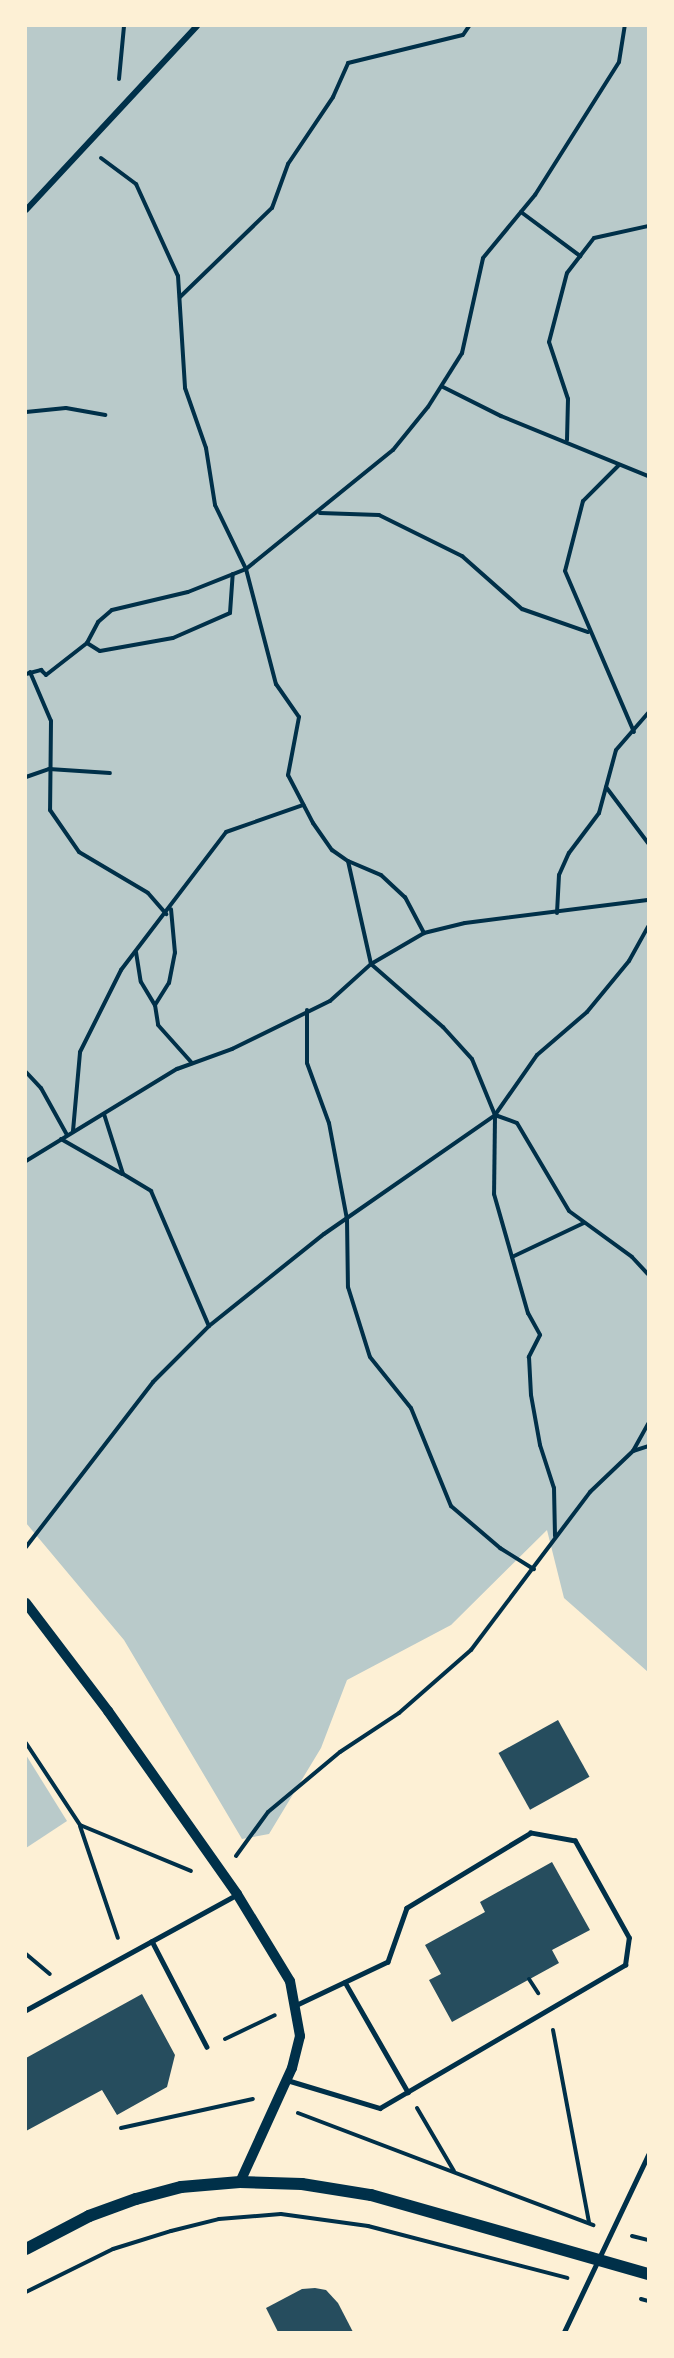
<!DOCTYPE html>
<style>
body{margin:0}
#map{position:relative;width:674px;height:2358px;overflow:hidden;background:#fdf0d5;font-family:"PT Sans",sans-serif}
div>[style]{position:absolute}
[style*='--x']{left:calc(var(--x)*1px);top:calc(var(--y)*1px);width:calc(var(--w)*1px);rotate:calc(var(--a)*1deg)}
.green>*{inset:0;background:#b9caca}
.building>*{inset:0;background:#264d5e;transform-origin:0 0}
.path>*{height:4px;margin:-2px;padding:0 2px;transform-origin:2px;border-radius:2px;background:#003049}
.service>*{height:4.5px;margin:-2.25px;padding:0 2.25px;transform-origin:2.25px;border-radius:2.25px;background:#003049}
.minor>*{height:6px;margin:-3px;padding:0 3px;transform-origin:3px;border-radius:3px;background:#003049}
.tertiary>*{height:10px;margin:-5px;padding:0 5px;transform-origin:5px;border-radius:5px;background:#003049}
.secondary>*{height:12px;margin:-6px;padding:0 6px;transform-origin:6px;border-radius:6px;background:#003049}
span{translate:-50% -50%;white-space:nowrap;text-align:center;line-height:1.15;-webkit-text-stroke:5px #fdf0d5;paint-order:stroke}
.frame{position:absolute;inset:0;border:27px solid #fdf0d5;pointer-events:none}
</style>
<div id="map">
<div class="green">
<i style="clip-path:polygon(26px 26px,648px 26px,648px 1672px,564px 1598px,547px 1530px,451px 1625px,347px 1680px,321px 1748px,269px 1834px,242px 1839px,124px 1640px,26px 1523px)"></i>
<i style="clip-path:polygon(26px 1755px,67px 1821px,26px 1848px)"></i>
</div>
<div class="building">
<i style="left:558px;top:1720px;width:65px;height:68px;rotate:61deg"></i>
<i style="clip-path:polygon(552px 1862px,590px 1930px,552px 1950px,559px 1963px,452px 2022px,429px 1980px,441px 1974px,425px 1945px,485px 1912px,480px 1902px)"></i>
<i style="clip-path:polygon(142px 1994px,175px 2055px,167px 2087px,117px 2115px,102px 2090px,26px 2131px,26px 2058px)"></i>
<i style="clip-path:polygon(315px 2288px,326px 2290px,338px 2303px,353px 2332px,278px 2332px,266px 2308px,302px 2289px)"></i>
</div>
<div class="path">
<i style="--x:119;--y:79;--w:53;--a:-84.6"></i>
<i style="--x:101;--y:158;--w:44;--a:36.6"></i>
<i style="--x:136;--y:184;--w:101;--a:65.5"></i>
<i style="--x:178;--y:276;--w:112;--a:86.4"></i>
<i style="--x:185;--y:388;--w:64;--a:70.7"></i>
<i style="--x:206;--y:448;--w:58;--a:81"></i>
<i style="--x:215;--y:505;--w:71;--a:64.2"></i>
<i style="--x:246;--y:569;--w:119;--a:75.4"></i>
<i style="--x:276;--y:684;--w:40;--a:55.1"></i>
<i style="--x:299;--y:717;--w:59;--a:100.7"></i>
<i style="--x:288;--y:775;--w:54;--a:62.5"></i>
<i style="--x:313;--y:823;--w:33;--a:55"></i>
<i style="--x:332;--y:850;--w:19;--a:35"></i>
<i style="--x:348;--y:861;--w:106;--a:77.4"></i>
<i style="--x:371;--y:964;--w:61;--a:-30.3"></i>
<i style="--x:424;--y:933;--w:42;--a:-13.7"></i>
<i style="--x:465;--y:923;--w:184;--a:-7.2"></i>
<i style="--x:521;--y:212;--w:74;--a:36.7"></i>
<i style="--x:180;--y:297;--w:128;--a:-44.1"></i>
<i style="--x:272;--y:208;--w:47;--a:-70"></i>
<i style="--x:288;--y:164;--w:81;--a:-56.1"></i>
<i style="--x:333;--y:97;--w:37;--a:-66"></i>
<i style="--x:348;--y:63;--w:118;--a:-13.7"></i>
<i style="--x:463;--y:35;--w:11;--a:-56"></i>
<i style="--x:443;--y:387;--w:65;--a:26.6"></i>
<i style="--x:501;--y:416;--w:159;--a:22.2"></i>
<i style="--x:26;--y:412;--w:40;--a:-5.7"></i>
<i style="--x:66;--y:408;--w:40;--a:10"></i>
<i style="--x:567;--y:440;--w:41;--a:-88.6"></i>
<i style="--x:568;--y:399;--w:60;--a:-108.4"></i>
<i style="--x:549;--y:342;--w:71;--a:-75.4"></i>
<i style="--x:567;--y:273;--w:44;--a:-52.4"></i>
<i style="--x:594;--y:238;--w:55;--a:-12.5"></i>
<i style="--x:619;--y:465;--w:51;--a:135"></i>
<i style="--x:583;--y:501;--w:72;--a:104.4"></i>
<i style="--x:565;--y:571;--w:175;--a:66.8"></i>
<i style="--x:320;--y:513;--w:59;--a:1.9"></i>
<i style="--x:379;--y:515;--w:93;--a:26.3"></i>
<i style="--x:462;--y:556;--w:80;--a:41.5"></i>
<i style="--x:522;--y:609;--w:70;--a:19.2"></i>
<i style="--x:87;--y:643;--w:15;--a:32"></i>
<i style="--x:100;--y:651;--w:74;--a:-10.1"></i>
<i style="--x:173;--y:638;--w:62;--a:-23.7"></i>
<i style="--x:230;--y:613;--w:39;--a:-86"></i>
<i style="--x:30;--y:672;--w:53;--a:66.8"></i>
<i style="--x:51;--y:721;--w:89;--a:90.6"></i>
<i style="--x:50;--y:810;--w:51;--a:55.4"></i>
<i style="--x:79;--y:852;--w:80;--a:30.7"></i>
<i style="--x:148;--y:893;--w:28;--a:49"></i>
<i style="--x:26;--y:674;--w:16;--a:-15"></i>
<i style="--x:41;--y:670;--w:7;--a:45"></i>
<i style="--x:46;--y:675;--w:52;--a:-38"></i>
<i style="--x:87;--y:643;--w:24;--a:-62"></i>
<i style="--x:98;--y:622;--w:18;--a:-41"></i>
<i style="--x:112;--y:610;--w:78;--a:-13.3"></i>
<i style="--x:188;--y:592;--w:62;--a:-21.6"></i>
<i style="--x:246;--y:569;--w:189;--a:-39"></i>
<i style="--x:393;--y:450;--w:55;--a:-50.9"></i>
<i style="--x:428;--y:407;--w:64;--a:-57.8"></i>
<i style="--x:462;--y:353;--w:97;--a:-77.5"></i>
<i style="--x:483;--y:258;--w:82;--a:-50.5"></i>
<i style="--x:535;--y:195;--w:157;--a:-57.7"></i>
<i style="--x:619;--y:62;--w:36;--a:-81"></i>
<i style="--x:26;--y:777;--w:24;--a:-19"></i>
<i style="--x:49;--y:769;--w:61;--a:3.8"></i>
<i style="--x:606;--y:787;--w:70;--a:53.1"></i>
<i style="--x:348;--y:861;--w:36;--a:23"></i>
<i style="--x:381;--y:875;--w:33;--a:43"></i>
<i style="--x:405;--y:897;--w:41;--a:62.2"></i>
<i style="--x:557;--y:913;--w:38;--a:-87"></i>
<i style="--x:559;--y:875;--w:24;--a:-66"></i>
<i style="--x:569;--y:853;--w:50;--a:-53.1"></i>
<i style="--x:599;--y:813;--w:65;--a:-74.9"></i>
<i style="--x:616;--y:750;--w:49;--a:-49.1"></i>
<i style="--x:136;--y:952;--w:30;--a:81"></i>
<i style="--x:141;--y:982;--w:27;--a:59"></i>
<i style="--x:155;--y:1005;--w:20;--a:81"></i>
<i style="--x:158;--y:1025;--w:51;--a:48.2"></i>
<i style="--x:155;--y:1005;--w:26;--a:-58"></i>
<i style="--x:169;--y:983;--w:31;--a:-79"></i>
<i style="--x:175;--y:953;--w:44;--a:-95.2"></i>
<i style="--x:307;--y:1010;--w:53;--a:90"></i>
<i style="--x:307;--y:1063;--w:64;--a:69.9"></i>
<i style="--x:329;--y:1123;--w:98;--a:79.4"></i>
<i style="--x:347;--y:1219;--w:68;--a:89.2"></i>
<i style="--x:348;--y:1287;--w:73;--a:72.6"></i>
<i style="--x:370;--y:1357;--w:65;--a:51.2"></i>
<i style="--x:411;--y:1408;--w:106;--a:67.8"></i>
<i style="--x:451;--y:1506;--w:65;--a:40.6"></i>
<i style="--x:500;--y:1548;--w:40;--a:32"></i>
<i style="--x:26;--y:1072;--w:22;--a:47"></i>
<i style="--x:41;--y:1088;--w:54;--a:61"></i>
<i style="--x:104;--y:1114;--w:63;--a:72.4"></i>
<i style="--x:123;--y:1174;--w:33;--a:31"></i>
<i style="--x:151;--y:1191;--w:147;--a:66.8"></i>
<i style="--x:495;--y:1116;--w:78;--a:90.7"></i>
<i style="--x:494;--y:1194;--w:124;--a:74.1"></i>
<i style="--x:528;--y:1313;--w:25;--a:61"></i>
<i style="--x:540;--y:1335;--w:25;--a:117"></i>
<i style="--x:529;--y:1357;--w:38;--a:87"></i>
<i style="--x:531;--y:1395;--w:51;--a:79.8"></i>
<i style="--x:540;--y:1445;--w:45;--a:72"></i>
<i style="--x:554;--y:1488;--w:48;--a:88.8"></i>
<i style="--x:73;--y:1131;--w:79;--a:-84.9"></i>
<i style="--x:80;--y:1052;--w:92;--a:-63.4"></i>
<i style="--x:121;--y:970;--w:173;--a:-52.7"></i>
<i style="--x:226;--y:832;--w:82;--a:-19.3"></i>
<i style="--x:61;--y:1139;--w:70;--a:29.8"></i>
<i style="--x:26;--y:1161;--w:177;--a:-31.4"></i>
<i style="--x:177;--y:1069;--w:59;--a:-20"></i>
<i style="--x:232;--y:1049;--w:109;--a:-26.1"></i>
<i style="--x:330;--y:1001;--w:55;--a:-42.1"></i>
<i style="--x:371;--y:964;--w:96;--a:41.2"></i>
<i style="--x:443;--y:1027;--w:43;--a:47.8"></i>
<i style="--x:472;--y:1059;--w:61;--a:67.7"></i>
<i style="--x:495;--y:1115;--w:23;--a:20"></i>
<i style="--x:517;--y:1123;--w:102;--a:59.4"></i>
<i style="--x:569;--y:1211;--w:78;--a:36.1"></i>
<i style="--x:632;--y:1257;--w:23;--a:47"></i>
<i style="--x:512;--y:1257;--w:80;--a:-25.3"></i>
<i style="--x:633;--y:1451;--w:31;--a:-61"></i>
<i style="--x:26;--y:1547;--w:208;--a:-52.4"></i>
<i style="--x:153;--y:1382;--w:79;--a:-45"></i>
<i style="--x:209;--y:1326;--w:147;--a:-38.7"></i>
<i style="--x:324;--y:1234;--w:208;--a:-34.8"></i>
<i style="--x:495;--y:1115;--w:73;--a:-55"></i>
<i style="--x:537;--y:1055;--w:66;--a:-40.7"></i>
<i style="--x:587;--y:1012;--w:66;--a:-50.5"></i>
<i style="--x:629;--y:961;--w:39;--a:-61"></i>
<i style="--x:26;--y:1743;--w:98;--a:56.6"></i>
<i style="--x:80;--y:1825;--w:120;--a:22.5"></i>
<i style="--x:80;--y:1826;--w:118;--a:71.3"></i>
<i style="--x:236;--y:1856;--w:54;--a:-54"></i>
<i style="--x:268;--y:1812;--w:94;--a:-39.8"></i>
<i style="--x:340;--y:1752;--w:71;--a:-33.5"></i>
<i style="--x:399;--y:1713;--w:96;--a:-41.2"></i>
<i style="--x:471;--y:1650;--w:198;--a:-53"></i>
<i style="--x:590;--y:1492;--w:59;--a:-43.6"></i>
<i style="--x:633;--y:1451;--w:16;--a:-18"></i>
<i style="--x:26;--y:1954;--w:31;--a:40"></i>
<i style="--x:529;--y:1979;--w:17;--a:57"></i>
<i style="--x:553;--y:2030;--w:196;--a:79.4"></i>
<i style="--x:225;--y:2039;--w:55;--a:-25.6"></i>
<i style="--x:417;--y:2108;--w:73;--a:59.6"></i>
<i style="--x:298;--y:2113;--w:316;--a:20.8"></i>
<i style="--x:121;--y:2128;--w:135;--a:-12.4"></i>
<i style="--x:632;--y:2236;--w:16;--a:14"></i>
<i style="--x:26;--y:2292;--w:97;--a:-26.3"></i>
<i style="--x:113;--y:2249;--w:61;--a:-17.2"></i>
<i style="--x:171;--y:2231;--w:49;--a:-14"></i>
<i style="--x:219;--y:2219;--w:62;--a:-4.6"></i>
<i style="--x:281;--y:2214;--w:88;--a:7.9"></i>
<i style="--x:368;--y:2226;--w:206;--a:14.6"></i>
<i style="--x:641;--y:2299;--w:7;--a:16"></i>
</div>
<div class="service">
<i style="--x:152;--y:1941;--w:119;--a:62.6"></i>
<i style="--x:345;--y:1982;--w:127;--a:60.2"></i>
<i style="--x:26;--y:2010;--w:239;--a:-28.7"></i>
<i style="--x:287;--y:2080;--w:97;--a:16.8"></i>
<i style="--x:380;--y:2108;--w:284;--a:-30.3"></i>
<i style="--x:625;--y:1965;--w:27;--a:-82"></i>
<i style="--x:629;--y:1938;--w:111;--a:-119.1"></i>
<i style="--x:575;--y:1841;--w:45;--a:-169.7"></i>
<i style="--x:531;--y:1833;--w:145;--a:148.8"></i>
<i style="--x:407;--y:1908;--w:57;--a:109.4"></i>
<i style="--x:388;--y:1962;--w:101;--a:154.7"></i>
<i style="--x:564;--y:2332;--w:196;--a:-64.6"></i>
</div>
<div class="minor">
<i style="--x:26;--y:210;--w:251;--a:-47.1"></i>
</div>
<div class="tertiary">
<i style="--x:26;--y:1603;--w:136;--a:52.8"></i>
<i style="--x:108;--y:1711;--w:224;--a:54.8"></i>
<i style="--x:237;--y:1894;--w:102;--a:58.7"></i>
<i style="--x:290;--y:1981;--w:56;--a:79.7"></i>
<i style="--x:300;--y:2036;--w:33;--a:104"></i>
<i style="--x:292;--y:2068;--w:125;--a:114.5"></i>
</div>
<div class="secondary">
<i style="--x:26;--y:2249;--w:71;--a:-27.6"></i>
<i style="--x:89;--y:2216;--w:50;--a:-19.9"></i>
<i style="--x:136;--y:2199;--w:47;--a:-14.9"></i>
<i style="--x:181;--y:2187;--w:59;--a:-4.8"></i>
<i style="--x:240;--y:2182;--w:62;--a:1.8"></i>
<i style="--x:302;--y:2184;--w:70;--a:9.1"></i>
<i style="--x:371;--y:2195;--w:288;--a:15.9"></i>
</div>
<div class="frame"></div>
</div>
